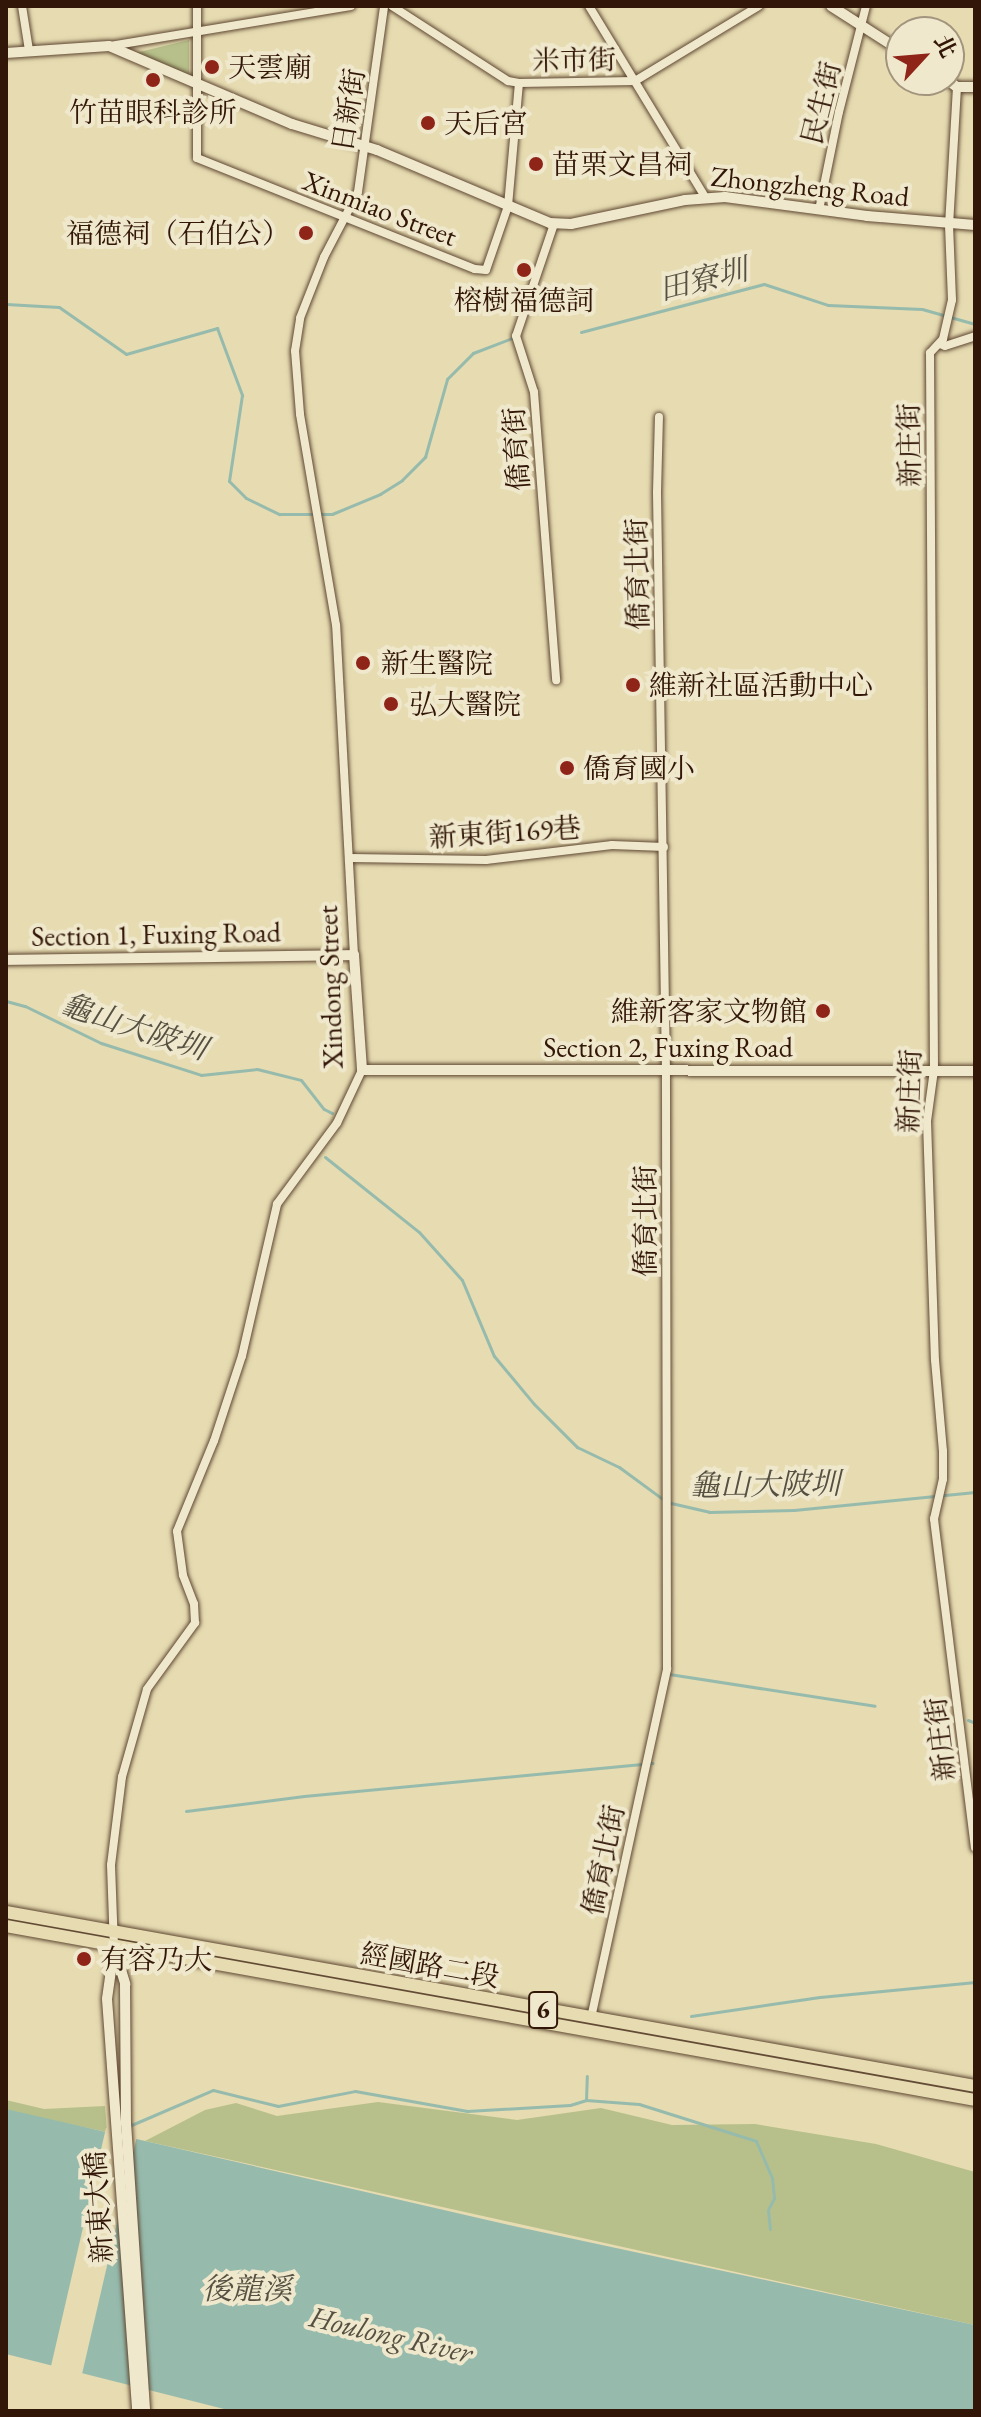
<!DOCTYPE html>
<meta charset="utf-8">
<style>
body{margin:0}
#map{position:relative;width:981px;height:2417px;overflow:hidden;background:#e6dbb1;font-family:"EB Garamond","Noto Serif TC",serif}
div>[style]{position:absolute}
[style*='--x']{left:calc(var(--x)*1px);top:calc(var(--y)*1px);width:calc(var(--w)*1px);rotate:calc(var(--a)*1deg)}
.green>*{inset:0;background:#b7c08a}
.water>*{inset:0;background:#96bbad}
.pier>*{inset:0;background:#e6dbb1;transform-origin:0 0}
.stream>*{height:3px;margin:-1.5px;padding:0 1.5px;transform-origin:1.5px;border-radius:1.5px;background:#96bbad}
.roads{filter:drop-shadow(0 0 2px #5f4732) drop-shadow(0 0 2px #5f4732)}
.minor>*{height:8px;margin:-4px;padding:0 4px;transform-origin:4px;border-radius:4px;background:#efe8cc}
.tertiary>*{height:10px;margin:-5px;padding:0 5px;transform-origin:5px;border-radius:5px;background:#efe8cc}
.primary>*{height:12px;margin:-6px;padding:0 6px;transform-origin:6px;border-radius:6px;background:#e6dbb1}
.dots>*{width:22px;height:22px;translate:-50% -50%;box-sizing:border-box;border:4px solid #efe8cc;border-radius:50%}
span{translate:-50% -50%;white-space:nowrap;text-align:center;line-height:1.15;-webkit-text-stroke:8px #efe8cc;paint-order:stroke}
.shield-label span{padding:2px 6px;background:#efe8cc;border:2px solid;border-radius:6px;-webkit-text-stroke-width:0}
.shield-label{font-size:26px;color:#321608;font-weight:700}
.street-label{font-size:28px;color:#321608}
.poi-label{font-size:28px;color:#321608}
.left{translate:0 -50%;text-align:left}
.right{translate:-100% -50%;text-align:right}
.water-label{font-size:30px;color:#555042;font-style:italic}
.frame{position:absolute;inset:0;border:8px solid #321608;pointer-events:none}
.north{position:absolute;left:885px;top:16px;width:80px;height:80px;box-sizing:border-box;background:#efe8cc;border:2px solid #a3947e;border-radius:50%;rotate:64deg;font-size:22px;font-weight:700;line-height:32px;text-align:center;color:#321608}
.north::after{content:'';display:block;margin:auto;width:28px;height:36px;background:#8f2418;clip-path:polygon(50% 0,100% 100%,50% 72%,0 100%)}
</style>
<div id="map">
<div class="green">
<i style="clip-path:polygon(189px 40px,189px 76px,131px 54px)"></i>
<i style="clip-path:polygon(6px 2100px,44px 2109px,105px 2106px,107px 2132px,6px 2111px)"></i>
<i style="clip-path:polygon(378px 2102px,517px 2120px,601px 2108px,672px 2125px,755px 2124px,876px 2144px,975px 2172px,975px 2325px,145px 2141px,205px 2110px,236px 2103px,277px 2116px)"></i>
</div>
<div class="water">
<i style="clip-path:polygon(6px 2109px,518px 2227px,975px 2325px,975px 2411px,232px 2411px,6px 2354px)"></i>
</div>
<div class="pier">
<i style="left:106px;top:2128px;width:32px;height:259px;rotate:13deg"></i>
</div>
<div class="stream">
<i style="--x:6;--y:304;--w:53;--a:3.2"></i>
<i style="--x:59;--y:307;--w:82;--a:35"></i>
<i style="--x:126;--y:354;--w:95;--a:-15.9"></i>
<i style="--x:217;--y:328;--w:72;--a:69.5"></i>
<i style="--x:242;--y:395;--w:87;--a:98.6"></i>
<i style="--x:229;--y:481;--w:24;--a:45"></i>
<i style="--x:246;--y:498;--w:37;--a:26"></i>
<i style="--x:279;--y:514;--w:53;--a:0"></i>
<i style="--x:332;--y:514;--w:52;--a:-22.6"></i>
<i style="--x:380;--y:494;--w:26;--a:-32"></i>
<i style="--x:402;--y:480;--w:33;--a:-45"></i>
<i style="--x:425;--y:457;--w:81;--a:-74.2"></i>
<i style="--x:447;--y:379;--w:37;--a:-45"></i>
<i style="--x:473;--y:353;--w:42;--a:-21"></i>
<i style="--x:581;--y:332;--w:189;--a:-14.7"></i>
<i style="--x:764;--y:284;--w:67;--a:18.2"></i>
<i style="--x:828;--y:305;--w:94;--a:2.4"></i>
<i style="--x:922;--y:309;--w:55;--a:15.8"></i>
<i style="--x:6;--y:1001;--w:20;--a:15"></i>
<i style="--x:25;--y:1006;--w:85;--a:26"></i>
<i style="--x:101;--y:1043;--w:105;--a:17.7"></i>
<i style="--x:201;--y:1075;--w:56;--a:-6.1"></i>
<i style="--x:257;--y:1069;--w:45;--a:14"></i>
<i style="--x:301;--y:1080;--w:37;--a:52"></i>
<i style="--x:324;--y:1109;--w:9;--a:27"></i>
<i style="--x:325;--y:1157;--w:120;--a:38.6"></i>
<i style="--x:419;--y:1232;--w:64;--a:48.1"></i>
<i style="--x:462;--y:1280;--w:82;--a:67.2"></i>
<i style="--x:494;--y:1356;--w:62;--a:50.2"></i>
<i style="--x:534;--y:1404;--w:61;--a:45"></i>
<i style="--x:577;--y:1447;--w:47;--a:25.5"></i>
<i style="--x:619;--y:1467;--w:56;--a:36.3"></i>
<i style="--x:671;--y:1503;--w:39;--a:13"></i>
<i style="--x:709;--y:1512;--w:85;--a:-1.3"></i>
<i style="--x:794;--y:1510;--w:182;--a:-5.7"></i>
<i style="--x:669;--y:1674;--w:208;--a:8.8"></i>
<i style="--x:968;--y:1720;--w:8;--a:23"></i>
<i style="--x:186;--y:1811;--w:119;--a:-7.2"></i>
<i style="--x:304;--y:1796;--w:350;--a:-5.4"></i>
<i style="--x:691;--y:2016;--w:130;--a:-8.4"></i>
<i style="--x:820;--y:1997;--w:156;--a:-5.5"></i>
<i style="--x:586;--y:2100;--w:24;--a:-88"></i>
<i style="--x:129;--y:2126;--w:91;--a:-23.2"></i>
<i style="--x:213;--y:2090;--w:67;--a:13.8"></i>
<i style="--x:278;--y:2106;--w:78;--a:-11"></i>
<i style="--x:355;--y:2091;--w:114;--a:10.1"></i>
<i style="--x:467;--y:2111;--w:103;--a:-3.3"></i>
<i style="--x:570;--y:2105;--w:17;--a:-17"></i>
<i style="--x:586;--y:2100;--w:53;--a:4.3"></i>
<i style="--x:639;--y:2104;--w:123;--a:17.5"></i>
<i style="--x:756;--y:2141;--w:40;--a:66.6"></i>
<i style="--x:772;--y:2178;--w:20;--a:84"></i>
<i style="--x:774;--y:2198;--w:13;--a:117"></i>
<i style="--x:768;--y:2210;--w:19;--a:84"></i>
</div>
<div class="roads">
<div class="minor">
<i style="--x:22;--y:6;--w:45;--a:81"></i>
<i style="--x:197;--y:6;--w:152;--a:90"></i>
<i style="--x:197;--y:158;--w:299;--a:21.8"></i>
<i style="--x:475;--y:269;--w:11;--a:5"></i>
<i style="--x:486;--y:270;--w:68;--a:-71"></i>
<i style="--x:508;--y:206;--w:123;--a:-84.9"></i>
<i style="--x:392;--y:6;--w:138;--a:32.9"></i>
<i style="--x:508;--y:81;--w:11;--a:10"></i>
<i style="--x:519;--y:83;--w:116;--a:-1"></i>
<i style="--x:635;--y:81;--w:145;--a:-31.2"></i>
<i style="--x:589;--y:6;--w:223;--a:58.7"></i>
<i style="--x:110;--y:46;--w:244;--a:-9.4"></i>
<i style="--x:957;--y:87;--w:138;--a:93.3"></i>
<i style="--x:949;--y:225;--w:75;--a:87.7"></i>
<i style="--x:952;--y:300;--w:40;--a:103"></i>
<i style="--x:943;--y:339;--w:19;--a:133"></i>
<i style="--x:930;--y:353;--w:717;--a:89.68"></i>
<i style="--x:934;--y:1070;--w:51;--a:97.8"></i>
<i style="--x:927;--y:1121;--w:239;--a:88.1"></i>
<i style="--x:935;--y:1360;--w:91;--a:85"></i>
<i style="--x:943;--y:1451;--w:28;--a:90"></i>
<i style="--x:943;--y:1479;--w:41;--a:102.7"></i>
<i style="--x:934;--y:1519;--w:331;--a:82.9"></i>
<i style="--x:819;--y:210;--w:100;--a:-78.5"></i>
<i style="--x:839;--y:112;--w:109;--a:-75.7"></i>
<i style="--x:554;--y:224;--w:118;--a:108.7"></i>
<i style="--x:516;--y:336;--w:59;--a:72.2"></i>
<i style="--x:534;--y:392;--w:289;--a:85.6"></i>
<i style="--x:940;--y:344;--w:5;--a:22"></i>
<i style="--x:945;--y:346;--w:32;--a:-18"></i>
<i style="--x:350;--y:858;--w:136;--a:0.8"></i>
<i style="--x:486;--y:860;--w:127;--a:-6.8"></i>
<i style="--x:612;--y:845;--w:52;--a:2.2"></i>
<i style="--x:354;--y:955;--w:330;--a:-93.1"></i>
<i style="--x:336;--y:625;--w:214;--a:-99.7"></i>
<i style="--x:300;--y:414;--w:63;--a:-94.5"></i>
<i style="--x:295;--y:351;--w:33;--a:-81"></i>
<i style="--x:300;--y:318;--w:66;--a:-68.5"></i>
<i style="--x:324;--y:257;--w:73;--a:-62.4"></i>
<i style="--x:358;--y:192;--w:188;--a:-82"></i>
<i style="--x:114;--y:1947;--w:82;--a:-92.1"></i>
<i style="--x:111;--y:1865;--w:89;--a:-82.9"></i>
<i style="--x:122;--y:1777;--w:91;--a:-74.1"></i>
<i style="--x:147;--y:1689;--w:82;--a:-54"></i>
<i style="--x:195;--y:1623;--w:19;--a:-93"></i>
<i style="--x:194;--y:1604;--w:31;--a:-111"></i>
<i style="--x:183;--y:1575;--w:44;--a:-97.8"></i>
<i style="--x:177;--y:1531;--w:97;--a:-67.7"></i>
<i style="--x:214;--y:1441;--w:89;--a:-71.8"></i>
<i style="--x:242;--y:1356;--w:156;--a:-77"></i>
<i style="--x:277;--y:1204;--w:101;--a:-53.5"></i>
<i style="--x:337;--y:1123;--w:59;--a:-64.7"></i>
<i style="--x:591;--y:2018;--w:357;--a:-77.7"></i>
<i style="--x:667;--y:1669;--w:597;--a:-90.1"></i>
<i style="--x:666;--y:1072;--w:580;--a:-90.89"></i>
<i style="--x:657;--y:492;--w:75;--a:-88.5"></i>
</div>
<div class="tertiary">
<i style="--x:831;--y:6;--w:83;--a:32.7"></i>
<i style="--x:6;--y:53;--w:103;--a:-3.9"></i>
<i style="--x:109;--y:46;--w:199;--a:23.1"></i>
<i style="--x:292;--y:124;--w:89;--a:17"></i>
<i style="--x:377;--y:150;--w:188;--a:22.9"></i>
<i style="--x:550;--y:223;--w:21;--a:3"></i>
<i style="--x:571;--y:224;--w:116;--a:-11.9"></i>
<i style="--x:685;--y:200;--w:40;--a:-4.3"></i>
<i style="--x:725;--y:197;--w:143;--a:7.6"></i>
<i style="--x:867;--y:216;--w:108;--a:4.8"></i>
<i style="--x:947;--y:80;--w:12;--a:35"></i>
<i style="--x:957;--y:87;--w:18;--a:0"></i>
<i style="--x:6;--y:960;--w:348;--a:-0.8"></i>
<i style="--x:354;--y:955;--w:115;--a:86"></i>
<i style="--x:362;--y:1070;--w:613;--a:0.09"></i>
<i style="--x:114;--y:1947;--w:39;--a:73"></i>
<i style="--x:125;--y:1984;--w:139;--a:89.6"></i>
<i style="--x:126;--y:2123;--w:289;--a:86.2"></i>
<i style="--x:114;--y:1949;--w:50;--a:98"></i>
<i style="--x:107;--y:1999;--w:413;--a:85.8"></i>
</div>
<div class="primary">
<i style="--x:6;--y:1912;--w:984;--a:10.18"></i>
<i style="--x:6;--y:1926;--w:984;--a:10.18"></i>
</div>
</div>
<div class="dots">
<i style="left:212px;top:67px;background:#8f2418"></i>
<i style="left:153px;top:80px;background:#8f2418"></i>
<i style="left:428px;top:123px;background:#8f2418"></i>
<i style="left:536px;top:164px;background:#8f2418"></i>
<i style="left:306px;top:233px;background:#8f2418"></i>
<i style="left:524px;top:270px;background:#8f2418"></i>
<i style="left:363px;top:663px;background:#8f2418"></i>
<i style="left:633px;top:685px;background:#8f2418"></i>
<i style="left:391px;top:704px;background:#8f2418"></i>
<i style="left:567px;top:768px;background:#8f2418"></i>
<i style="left:823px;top:1011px;background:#8f2418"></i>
<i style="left:84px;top:1959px;background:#8f2418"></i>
</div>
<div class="shield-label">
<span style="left:543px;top:2010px">6</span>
</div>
<div class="street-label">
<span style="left:574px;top:60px;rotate:-1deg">米市街</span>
<span style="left:821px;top:103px;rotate:-76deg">民生街</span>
<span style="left:348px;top:110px;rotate:-81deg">日新街</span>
<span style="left:810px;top:186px;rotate:6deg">Zhongzheng Road</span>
<span style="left:380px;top:208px;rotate:21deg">Xinmiao Street</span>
<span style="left:909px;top:445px;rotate:-91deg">新庄街</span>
<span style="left:516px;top:449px;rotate:-94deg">僑育街</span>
<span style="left:637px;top:574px;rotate:-91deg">僑育北街</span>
<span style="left:505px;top:832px;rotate:-4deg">新東街169巷</span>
<span style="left:156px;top:934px;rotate:-1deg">Section 1, Fuxing Road</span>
<span style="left:330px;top:987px;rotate:-92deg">Xindong Street</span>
<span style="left:668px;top:1047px">Section 2, Fuxing Road</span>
<span style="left:909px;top:1091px;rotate:-88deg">新庄街</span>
<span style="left:645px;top:1221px;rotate:-90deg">僑育北街</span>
<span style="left:940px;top:1739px;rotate:-97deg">新庄街</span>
<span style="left:603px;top:1860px;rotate:-78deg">僑育北街</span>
<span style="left:430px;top:1965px;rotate:10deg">經國路二段</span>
<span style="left:98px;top:2207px;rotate:-94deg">新東大橋</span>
</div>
<div class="poi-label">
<span class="left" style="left:228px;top:67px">天雲廟</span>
<span style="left:153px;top:112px">竹苗眼科診所</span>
<span class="left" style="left:444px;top:123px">天后宮</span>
<span class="left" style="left:552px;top:164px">苗栗文昌祠</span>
<span class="right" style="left:290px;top:233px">福德祠（石伯公）</span>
<span style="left:524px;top:300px">榕樹福德詞</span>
<span class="left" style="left:381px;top:663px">新生醫院</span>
<span class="left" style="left:649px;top:685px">維新社區活動中心</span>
<span class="left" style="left:409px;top:704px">弘大醫院</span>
<span class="left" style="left:583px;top:768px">僑育國小</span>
<span class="right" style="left:807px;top:1011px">維新客家文物館</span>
<span class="left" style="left:100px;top:1959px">有容乃大</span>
</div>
<div class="water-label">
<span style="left:703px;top:280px;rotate:-14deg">田寮圳</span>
<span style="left:134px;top:1027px;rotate:18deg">龜山大陂圳</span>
<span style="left:765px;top:1485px;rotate:-1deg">龜山大陂圳</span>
<span style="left:247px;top:2289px">後龍溪</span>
<span style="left:391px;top:2335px;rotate:13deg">Houlong River</span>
</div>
<div class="frame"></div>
<div class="north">北</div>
</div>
